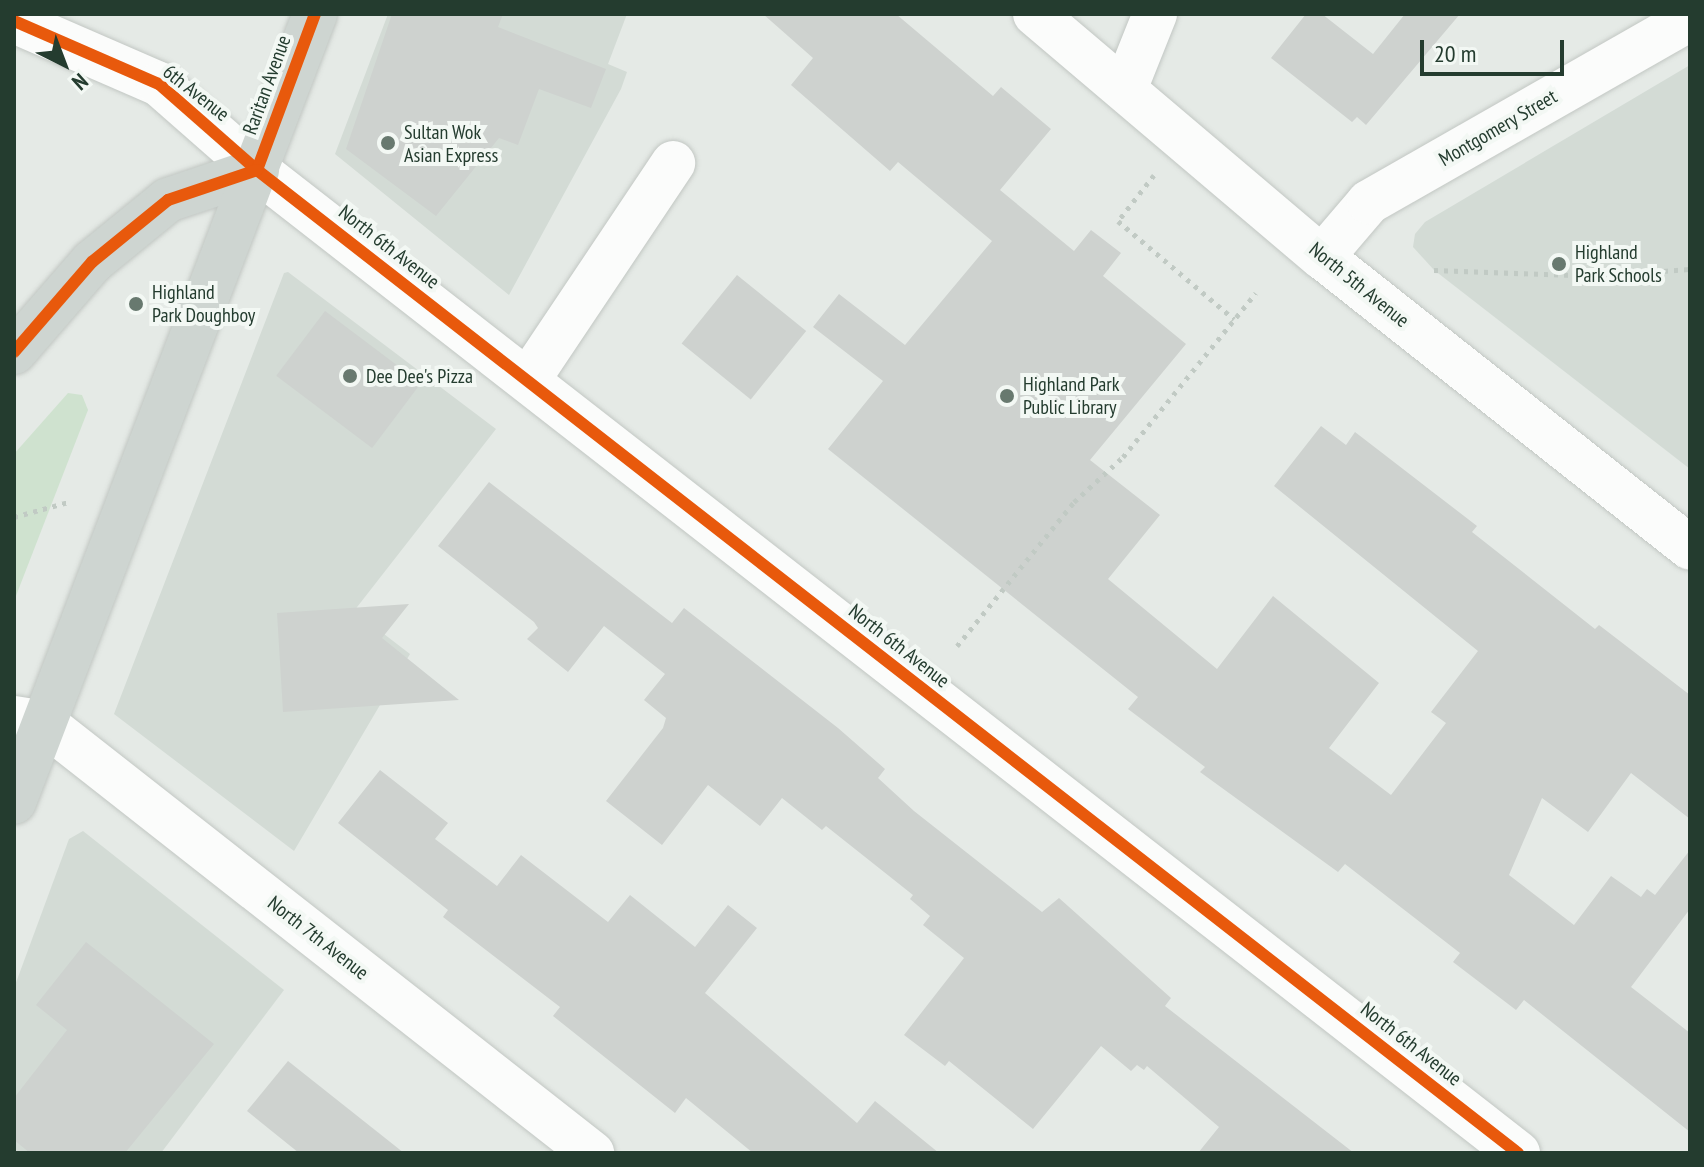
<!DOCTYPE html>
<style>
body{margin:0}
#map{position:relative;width:1704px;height:1167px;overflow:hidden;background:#e5eae6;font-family:"PT Sans Narrow",sans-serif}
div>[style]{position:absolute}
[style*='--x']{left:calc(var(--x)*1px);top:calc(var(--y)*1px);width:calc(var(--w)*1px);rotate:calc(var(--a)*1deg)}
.built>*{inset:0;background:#d3dbd5}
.green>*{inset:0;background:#cfe2cf}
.building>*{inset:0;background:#ced2cf;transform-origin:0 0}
.path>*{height:5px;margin-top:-2.5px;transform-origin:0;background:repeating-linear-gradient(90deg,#c1cac4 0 4px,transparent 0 10px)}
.roads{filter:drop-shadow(0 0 2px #c2c7c3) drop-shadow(0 0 2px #c2c7c3)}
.minor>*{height:44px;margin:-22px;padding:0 22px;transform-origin:22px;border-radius:22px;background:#fbfcfb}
.major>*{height:44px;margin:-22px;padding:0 22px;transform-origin:22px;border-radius:22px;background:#ced5d1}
.cycleway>*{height:12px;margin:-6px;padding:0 6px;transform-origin:6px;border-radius:6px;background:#e8590c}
.dots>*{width:22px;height:22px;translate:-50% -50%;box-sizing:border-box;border:4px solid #f3f8f4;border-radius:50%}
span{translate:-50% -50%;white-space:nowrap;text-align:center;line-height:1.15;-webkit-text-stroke:8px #f3f8f4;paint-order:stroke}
.street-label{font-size:20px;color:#243c2f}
.poi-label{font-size:20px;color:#243c2f}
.left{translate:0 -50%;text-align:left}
.frame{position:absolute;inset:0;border:16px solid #243c2f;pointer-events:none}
.north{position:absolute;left:24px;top:24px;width:80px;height:80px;-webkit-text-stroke:6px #f3f8f4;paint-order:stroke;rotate:138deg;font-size:22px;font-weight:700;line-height:32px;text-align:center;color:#243c2f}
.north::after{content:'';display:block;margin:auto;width:28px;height:36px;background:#243c2f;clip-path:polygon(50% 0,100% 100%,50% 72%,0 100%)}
.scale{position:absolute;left:1420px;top:40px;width:144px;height:36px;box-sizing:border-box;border:4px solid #243c2f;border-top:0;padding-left:10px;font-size:24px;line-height:28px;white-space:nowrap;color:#243c2f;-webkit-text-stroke:6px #f3f8f4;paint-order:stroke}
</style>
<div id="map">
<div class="built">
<i style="clip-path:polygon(388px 14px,627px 14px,608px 64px,627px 72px,621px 89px,509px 295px,335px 154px)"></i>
<i style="clip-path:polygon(1690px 65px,1690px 469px,1434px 270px,1413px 247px,1415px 234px,1425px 222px)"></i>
<i style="clip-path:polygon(288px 272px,496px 429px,354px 611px,410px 654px,294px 851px,114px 714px,284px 273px)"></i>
<i style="clip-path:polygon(83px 831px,284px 990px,161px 1153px,14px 1153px,14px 988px,69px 839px)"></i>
</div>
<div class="green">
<i style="clip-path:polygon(68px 393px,82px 395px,88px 410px,14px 601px,14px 454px)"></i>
</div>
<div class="building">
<i style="clip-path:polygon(392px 14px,503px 14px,498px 27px,606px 69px,591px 108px,539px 89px,518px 145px,499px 138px,436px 216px,346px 149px)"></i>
<i style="clip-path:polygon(763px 14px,896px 14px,993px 96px,1001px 87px,1051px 129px,1000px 190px,1074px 251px,1091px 230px,1121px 253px,1103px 276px,1186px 344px,1090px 460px,1160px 515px,1108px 579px,1217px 669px,1273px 596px,1379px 683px,1329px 748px,1391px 795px,1446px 723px,1431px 712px,1478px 651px,1274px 486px,1321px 426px,1346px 445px,1355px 432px,1477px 526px,1472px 532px,1595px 629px,1599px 625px,1690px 695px,1690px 819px,1631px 773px,1588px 832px,1542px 798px,1509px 875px,1574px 925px,1611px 876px,1641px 897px,1647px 889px,1655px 895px,1690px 850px,1690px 909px,1631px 987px,1690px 1033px,1690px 1132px,1524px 1000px,1516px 1010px,1453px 962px,1460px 953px,1345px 864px,1338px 872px,1200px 772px,1205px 767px,1128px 709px,1138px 697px,828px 449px,883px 381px,813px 327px,839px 294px,905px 345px,992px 241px,898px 162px,890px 171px,791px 85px,813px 58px)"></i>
<i style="clip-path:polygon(1306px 14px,1322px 14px,1373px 54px,1405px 14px,1460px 14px,1366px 125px,1357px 117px,1352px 122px,1271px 58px)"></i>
<i style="left:737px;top:275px;width:89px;height:88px;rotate:39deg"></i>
<i style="left:325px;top:311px;width:120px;height:81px;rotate:37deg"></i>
<i style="clip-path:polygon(489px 482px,672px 623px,684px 608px,838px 728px,885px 769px,878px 778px,914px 811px,1042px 912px,1059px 898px,1171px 998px,1165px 1006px,1354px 1153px,1198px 1153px,1219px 1127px,1147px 1066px,1144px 1070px,1137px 1065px,1131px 1071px,1101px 1046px,1033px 1129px,949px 1061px,945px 1066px,904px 1035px,964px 958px,923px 925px,930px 916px,910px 899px,913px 895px,826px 826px,822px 830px,782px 798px,760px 826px,708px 785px,662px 845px,606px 801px,663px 728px,666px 718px,644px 700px,665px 674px,604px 626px,568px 672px,527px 639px,538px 628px,534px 622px,438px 546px)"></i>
<i style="clip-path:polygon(409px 604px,382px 638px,459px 700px,283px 712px,277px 613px)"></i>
<i style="clip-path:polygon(380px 770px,448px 823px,435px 839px,497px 886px,521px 855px,608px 922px,630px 895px,695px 947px,728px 905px,757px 928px,705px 993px,857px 1123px,875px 1101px,939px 1153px,753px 1153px,686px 1098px,675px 1113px,553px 1016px,560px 1007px,443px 917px,448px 910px,338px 823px)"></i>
<i style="clip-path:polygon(86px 942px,214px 1044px,125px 1153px,30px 1153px,14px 1140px,14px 1098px,67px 1030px,36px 1005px)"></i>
<i style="clip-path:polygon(288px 1061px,404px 1153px,299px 1153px,247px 1111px)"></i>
</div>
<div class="path">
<i style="--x:1154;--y:175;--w:58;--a:128"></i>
<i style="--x:1118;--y:221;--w:152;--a:40.2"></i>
<i style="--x:1434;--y:270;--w:160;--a:2.1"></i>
<i style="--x:1594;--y:276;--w:96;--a:-4.2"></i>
<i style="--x:14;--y:517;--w:56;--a:-15.5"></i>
<i style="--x:957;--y:646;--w:186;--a:-50.9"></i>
<i style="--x:1074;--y:502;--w:67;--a:-42.6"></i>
<i style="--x:1123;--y:457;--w:211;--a:-51"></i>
</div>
<div class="roads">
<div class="minor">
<i style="--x:1035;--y:14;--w:376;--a:40.3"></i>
<i style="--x:1322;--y:257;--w:469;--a:38.3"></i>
<i style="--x:14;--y:21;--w:158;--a:23.5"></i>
<i style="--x:159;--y:84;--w:130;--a:41.3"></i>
<i style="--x:257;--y:170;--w:1599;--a:37.94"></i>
<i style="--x:1125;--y:89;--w:81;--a:-68.2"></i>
<i style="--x:1322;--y:257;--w:72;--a:-49.5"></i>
<i style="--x:1369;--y:202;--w:369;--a:-29.7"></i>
<i style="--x:528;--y:380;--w:261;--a:-56.2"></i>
<i style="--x:14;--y:718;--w:30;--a:9"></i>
<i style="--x:44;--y:723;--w:697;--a:38.12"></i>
</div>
<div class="major">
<i style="--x:14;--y:352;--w:119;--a:-49.1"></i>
<i style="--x:92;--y:262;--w:98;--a:-39.2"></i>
<i style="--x:168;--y:200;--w:94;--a:-18.6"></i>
<i style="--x:14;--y:802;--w:844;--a:-69.09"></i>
</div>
</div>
<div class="cycleway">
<i style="--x:14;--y:21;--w:158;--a:23.5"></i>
<i style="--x:159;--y:84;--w:130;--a:41.3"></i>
<i style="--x:257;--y:170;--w:1599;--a:37.94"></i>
<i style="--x:257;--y:170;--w:166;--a:-69.6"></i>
<i style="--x:14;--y:352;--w:119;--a:-49.1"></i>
<i style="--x:92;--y:262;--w:98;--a:-39.2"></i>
<i style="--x:168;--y:200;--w:94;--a:-18.6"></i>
</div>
<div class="dots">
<i style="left:388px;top:143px;background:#68796f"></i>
<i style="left:1559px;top:264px;background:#68796f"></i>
<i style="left:136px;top:304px;background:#68796f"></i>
<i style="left:350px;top:376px;background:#68796f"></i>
<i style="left:1007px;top:396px;background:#68796f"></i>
</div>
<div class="street-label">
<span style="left:267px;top:85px;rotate:-70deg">Raritan Avenue</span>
<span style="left:196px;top:93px;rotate:38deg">6th Avenue</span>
<span style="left:1498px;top:128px;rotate:-30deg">Montgomery Street</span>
<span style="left:389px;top:247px;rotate:38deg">North 6th Avenue</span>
<span style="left:1359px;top:285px;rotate:39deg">North 5th Avenue</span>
<span style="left:899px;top:646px;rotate:38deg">North 6th Avenue</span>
<span style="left:318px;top:938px;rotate:38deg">North 7th Avenue</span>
<span style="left:1411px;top:1044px;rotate:38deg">North 6th Avenue</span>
</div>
<div class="poi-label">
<span class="left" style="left:404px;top:144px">Sultan Wok<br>Asian Express</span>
<span class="left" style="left:1575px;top:264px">Highland<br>Park Schools</span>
<span class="left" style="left:152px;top:304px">Highland<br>Park Doughboy</span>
<span class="left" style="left:366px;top:376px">Dee Dee's Pizza</span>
<span class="left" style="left:1023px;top:396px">Highland Park<br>Public Library</span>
</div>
<div class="frame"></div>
<div class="north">N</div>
<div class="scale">20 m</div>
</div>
